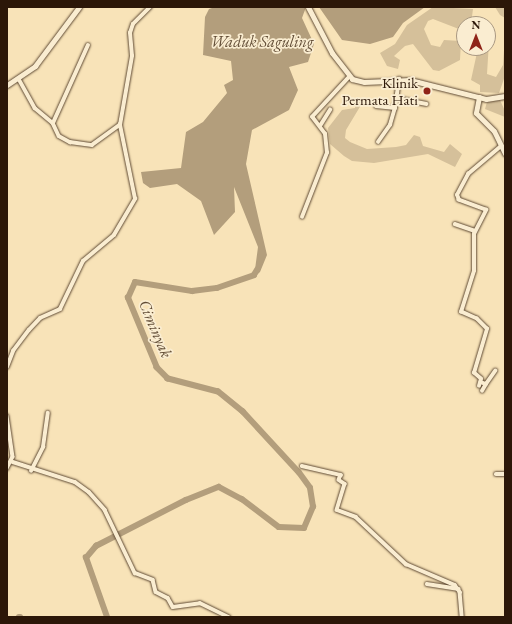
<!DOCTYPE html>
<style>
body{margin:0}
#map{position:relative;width:512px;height:624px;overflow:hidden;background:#f8e3b8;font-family:"EB Garamond",serif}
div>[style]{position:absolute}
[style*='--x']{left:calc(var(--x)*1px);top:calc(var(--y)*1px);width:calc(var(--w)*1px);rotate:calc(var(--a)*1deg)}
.green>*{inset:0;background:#d5c09a}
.water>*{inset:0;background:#b39e7c}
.river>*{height:5.5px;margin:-2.75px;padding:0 2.75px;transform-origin:2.75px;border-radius:2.75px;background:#b39e7c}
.roads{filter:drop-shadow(0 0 1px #5f4a34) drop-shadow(0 0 1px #5f4a34)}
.street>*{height:3.5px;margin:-1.75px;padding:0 1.75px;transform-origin:1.75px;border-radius:1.75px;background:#faedd1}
.secondary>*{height:5px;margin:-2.5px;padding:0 2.5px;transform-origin:2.5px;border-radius:2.5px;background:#faedd1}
.dots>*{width:11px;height:11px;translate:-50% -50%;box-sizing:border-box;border:2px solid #faedd1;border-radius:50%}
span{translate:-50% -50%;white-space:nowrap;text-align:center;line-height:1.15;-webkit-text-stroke:3.5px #faedd1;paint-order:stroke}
.poi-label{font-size:15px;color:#2c1708}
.right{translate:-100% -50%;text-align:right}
.water-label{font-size:16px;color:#624d36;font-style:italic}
.frame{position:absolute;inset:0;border:8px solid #2c1708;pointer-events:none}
.north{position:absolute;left:456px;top:16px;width:40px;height:40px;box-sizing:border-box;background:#faedd1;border:1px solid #a89781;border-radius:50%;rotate:0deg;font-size:11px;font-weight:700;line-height:16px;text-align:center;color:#2c1708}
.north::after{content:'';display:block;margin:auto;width:14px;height:18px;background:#8f2418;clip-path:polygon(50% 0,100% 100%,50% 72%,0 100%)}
</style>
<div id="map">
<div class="green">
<i style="clip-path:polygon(433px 7px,473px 9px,471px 24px,464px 24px,464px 31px,433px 19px,428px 21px,424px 29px,431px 45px,440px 47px,444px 40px,461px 41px,460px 60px,439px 71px,433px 70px,413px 44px,405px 46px,394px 56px,400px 60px,398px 69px,387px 66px,380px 53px,395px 44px,407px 25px)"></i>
<i style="clip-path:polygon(495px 7px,505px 7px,505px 18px,500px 15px)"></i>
<i style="clip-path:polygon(505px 35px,505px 76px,499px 93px,480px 92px,480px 85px,471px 80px,478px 48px,488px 48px,489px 42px,487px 74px,496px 77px,503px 65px)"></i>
<i style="clip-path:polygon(356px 98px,361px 98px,361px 105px,346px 130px,345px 138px,350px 142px,367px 149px,396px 147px,406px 145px,414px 135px,420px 137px,423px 146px,444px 152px,450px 144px,462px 154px,455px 167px,428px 154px,374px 163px,352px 161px,344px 156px,330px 144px,328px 128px,342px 110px,355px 108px)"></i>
<i style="clip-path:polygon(500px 100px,505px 111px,505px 117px,485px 109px,487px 102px)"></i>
</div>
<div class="water">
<i style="clip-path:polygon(215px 7px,306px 7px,302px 18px,314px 44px,308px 62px,289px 67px,298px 90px,289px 110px,252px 130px,246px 164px,267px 255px,260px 272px,254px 277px,258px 247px,234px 187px,235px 212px,214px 235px,201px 201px,177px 184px,150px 188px,143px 183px,141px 172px,181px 168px,186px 132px,203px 122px,227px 93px,224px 85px,233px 80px,231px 61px,203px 55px,205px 17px,209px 9px)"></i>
<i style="clip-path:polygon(319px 7px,425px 7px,403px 23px,393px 37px,370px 44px,342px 40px)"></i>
</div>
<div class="river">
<i style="--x:19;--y:617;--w:1;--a:0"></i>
<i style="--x:107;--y:617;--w:63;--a:-109.6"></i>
<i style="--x:86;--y:558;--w:16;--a:-50"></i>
<i style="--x:96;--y:546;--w:101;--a:-27.1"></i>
<i style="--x:186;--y:500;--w:35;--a:-22"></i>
<i style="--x:219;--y:487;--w:26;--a:28"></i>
<i style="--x:242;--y:499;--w:46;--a:37.1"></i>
<i style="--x:279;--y:527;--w:25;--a:2"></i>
<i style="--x:304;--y:528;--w:23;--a:-67"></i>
<i style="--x:313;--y:507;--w:19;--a:-99"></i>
<i style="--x:310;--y:488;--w:19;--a:-126"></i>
<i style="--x:299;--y:473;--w:83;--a:-132.6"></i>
<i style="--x:243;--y:412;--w:32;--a:-141"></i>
<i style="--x:218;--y:392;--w:52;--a:-165.4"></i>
<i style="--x:168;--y:379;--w:16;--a:-135"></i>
<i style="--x:157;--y:368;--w:76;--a:-112.5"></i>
<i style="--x:128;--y:298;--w:17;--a:-66"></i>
<i style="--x:135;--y:282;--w:58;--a:9"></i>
<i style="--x:192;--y:291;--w:25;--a:-7"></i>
<i style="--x:217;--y:288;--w:39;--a:-19"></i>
<i style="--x:254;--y:275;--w:6;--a:-59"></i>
</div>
<div class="roads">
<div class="street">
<i style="--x:19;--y:79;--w:33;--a:61"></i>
<i style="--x:35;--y:108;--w:23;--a:40"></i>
<i style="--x:53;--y:123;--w:14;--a:65"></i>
<i style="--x:59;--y:136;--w:13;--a:29"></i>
<i style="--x:70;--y:142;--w:22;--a:8"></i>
<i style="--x:92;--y:145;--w:34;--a:-36"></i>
<i style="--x:396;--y:98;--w:31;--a:11"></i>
<i style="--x:376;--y:106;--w:19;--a:6"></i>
<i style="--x:395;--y:108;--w:29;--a:-82"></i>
<i style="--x:53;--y:123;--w:85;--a:-65.8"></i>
<i style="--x:320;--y:126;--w:19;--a:-58"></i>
<i style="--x:378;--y:142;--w:21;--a:-55"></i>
<i style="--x:390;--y:125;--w:18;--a:-74"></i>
<i style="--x:302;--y:217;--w:69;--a:-68.7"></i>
<i style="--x:327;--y:153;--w:19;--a:-96"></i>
<i style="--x:325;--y:134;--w:21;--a:-127"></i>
<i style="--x:312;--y:117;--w:54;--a:-47.2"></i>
<i style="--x:455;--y:224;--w:21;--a:19"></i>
<i style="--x:7;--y:367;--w:17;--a:-69"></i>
<i style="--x:13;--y:351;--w:26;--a:-53"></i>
<i style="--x:29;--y:330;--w:16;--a:-47"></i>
<i style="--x:40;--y:318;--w:22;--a:-24"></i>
<i style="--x:60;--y:309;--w:53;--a:-64.4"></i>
<i style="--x:83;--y:261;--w:40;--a:-40"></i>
<i style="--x:114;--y:235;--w:42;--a:-59.7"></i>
<i style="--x:135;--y:199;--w:76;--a:-101.5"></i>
<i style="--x:120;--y:125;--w:70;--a:-80.1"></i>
<i style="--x:132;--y:56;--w:23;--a:-95"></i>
<i style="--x:130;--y:33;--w:9;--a:-72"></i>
<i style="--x:133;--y:24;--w:24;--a:-45"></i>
<i style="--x:481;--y:382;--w:5;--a:22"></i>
<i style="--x:486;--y:384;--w:16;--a:-55"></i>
<i style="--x:479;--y:386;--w:7;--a:-74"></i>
<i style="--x:481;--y:379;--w:9;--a:-139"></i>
<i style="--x:474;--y:373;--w:46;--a:-73.5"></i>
<i style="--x:487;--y:329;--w:14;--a:-135"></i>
<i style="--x:477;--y:319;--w:17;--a:-156"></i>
<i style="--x:461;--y:312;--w:43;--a:-72.4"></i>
<i style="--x:474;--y:271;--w:37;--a:-90"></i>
<i style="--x:474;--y:234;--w:27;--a:-63"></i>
<i style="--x:486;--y:210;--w:29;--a:-160"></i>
<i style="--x:459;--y:200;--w:5;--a:-112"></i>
<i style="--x:457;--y:195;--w:24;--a:-62"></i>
<i style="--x:468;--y:174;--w:42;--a:-40.2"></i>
<i style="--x:482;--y:391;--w:8;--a:-60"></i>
<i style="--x:7;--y:416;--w:41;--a:81.7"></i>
<i style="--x:13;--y:457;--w:13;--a:117"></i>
<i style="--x:13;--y:462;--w:65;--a:17.9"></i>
<i style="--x:75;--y:482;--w:17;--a:36"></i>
<i style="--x:89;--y:492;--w:24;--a:48"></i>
<i style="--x:105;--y:510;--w:70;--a:64.5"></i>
<i style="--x:135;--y:573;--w:19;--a:21"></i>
<i style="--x:153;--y:580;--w:12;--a:76"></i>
<i style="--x:156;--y:592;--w:13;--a:27"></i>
<i style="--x:168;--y:598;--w:10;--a:61"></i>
<i style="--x:173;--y:607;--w:27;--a:-8"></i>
<i style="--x:200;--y:603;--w:32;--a:26"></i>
<i style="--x:302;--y:466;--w:40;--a:13"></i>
<i style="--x:341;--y:475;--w:5;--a:112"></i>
<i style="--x:339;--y:480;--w:7;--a:34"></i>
<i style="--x:345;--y:484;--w:27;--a:107"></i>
<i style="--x:337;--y:510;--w:20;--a:20"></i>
<i style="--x:356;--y:517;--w:69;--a:43.2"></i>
<i style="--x:406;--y:564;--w:53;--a:23.2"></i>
<i style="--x:455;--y:585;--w:9;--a:54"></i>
<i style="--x:460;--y:592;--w:25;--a:85"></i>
<i style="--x:31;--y:471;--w:27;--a:-63"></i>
<i style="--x:43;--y:447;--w:34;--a:-82"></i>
<i style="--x:496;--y:474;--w:9;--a:0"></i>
<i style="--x:427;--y:584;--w:32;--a:9"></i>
</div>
<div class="secondary">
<i style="--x:308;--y:7;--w:52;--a:62.4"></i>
<i style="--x:332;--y:53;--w:33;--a:52"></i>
<i style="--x:352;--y:79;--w:12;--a:14"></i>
<i style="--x:364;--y:82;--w:46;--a:-2.5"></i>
<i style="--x:410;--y:80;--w:78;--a:14"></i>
<i style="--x:486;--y:99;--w:19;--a:-9"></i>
<i style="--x:7;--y:85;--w:34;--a:-34"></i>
<i style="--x:35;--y:66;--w:74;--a:-53.3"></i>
<i style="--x:479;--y:97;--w:16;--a:101"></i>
<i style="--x:476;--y:113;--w:25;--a:45"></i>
<i style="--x:494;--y:131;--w:25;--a:64"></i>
</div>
</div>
<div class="dots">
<i style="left:427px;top:91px;background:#8f2418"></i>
</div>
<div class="poi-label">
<span class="right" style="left:418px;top:91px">Klinik<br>Permata Hati</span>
</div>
<div class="water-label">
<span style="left:262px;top:42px">Waduk Saguling</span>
<span style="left:155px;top:329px;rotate:67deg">Ciminyak</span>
</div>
<div class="frame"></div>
<div class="north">N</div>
</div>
